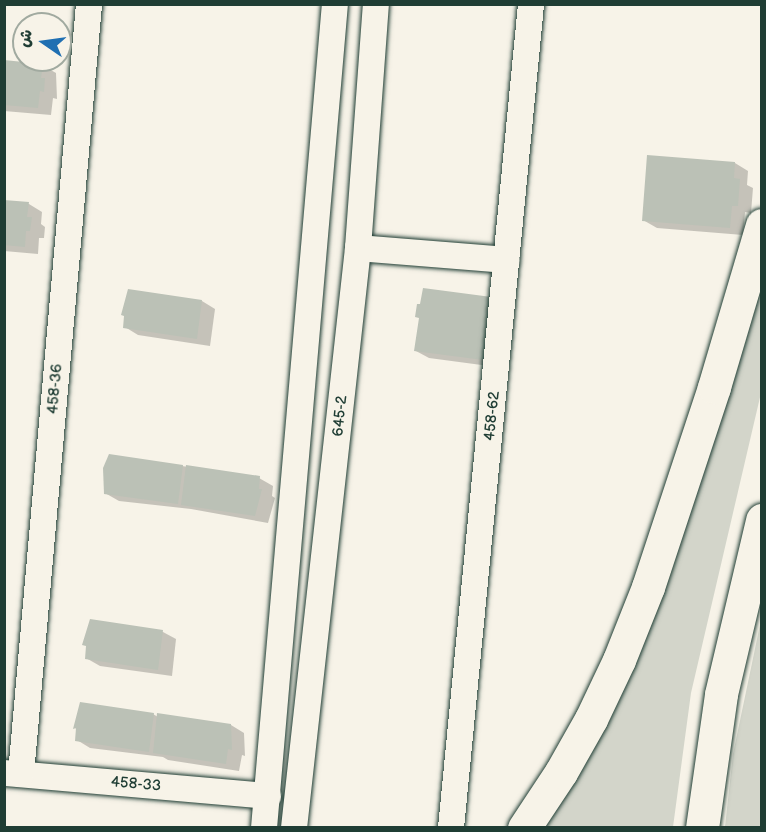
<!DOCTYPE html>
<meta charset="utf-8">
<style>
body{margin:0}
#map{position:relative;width:766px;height:832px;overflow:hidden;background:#f7f3e8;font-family:"Balsamiq Sans","Playpen Sans Arabic",sans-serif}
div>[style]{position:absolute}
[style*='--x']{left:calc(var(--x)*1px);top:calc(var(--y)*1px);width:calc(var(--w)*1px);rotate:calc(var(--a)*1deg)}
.green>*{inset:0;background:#d3d5ca}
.shadow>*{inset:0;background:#0003}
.building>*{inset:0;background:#bbc1b6}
.roads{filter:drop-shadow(0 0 2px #1f3d34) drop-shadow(0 0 2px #1f3d34)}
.minor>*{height:26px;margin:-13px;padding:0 13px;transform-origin:13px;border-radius:13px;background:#f7f3e8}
.highway>*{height:33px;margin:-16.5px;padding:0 16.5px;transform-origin:16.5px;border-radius:16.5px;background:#f7f3e8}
span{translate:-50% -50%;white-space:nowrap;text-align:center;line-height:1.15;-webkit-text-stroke:4.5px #f7f3e8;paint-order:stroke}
.street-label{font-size:15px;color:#1f3d34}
.frame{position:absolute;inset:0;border:6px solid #1f3d34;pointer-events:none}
.north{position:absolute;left:12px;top:12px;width:60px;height:60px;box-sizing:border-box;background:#f7f3e8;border:2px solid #a1aaa0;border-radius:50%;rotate:283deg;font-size:16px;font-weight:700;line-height:24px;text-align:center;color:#1f3d34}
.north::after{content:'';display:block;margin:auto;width:21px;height:27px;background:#1f6fb2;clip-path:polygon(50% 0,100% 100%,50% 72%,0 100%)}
</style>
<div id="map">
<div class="green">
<i style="clip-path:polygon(761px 266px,761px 393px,691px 693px,673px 827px,545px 828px,562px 801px,620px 694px)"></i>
<i style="clip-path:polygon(761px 620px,761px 827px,725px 827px,733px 754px)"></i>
</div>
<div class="shadow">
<i style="clip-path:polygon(4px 62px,42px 65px,56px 73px,57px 99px,53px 98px,51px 115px,4px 111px)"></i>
<i style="clip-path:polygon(735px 163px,748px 171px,747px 185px,753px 188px,751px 213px,745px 212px,743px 235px,657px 228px,643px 220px)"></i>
<i style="clip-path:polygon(4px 202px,29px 204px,42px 212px,41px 224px,45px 227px,44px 238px,39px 238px,38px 254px,4px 251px)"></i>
<i style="clip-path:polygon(202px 301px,215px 309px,210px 346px,138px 335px,125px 327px)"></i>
<i style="clip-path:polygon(422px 305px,504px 368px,429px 358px,416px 351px)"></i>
<i style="clip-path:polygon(182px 466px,259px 478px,273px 486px,272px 496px,275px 498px,268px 523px,191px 509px,119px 501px,105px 493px)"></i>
<i style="clip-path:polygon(91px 621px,163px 632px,176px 639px,172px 676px,100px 666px,86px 658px)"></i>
<i style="clip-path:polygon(153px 714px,158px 717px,231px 725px,244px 733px,245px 756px,242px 755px,239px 771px,168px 760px,163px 757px,90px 748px,77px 740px,78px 730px,75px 728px)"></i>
</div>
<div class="building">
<i style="clip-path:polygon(4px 60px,43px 64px,41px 78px,45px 78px,44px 92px,40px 91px,38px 108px,4px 105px)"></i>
<i style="clip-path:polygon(647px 155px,735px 162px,734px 178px,740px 179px,738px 206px,732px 206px,730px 228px,642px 221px)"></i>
<i style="clip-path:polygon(4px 200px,29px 202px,27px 217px,32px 217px,30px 231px,26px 231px,25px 247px,4px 245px)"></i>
<i style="clip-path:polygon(423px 288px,499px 298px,491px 361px,414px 351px,419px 318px,415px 317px,417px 304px,420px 304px)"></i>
<i style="clip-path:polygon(128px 289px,202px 300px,197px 339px,123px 328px,124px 316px,121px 315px)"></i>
<i style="clip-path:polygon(109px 454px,183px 465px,178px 504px,104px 494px,103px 468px)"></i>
<i style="clip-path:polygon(186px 465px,260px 476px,259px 489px,262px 489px,255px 516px,181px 505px)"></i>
<i style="clip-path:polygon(90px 619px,163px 630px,158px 670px,85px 659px,86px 646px,82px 645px)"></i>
<i style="clip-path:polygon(80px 702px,154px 713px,149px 752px,75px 741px,76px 728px,73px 729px)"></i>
<i style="clip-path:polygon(157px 713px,231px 724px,232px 750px,228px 749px,226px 764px,153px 753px)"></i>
</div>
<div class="roads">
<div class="minor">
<i style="--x:358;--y:248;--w:149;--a:4.6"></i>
<i style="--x:5;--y:773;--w:264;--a:5"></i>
<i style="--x:21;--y:774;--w:773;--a:-84.95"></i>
<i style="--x:264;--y:828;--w:827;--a:-85.08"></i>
<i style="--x:294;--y:828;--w:584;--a:-83.7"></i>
<i style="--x:358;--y:248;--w:245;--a:-85.8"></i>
<i style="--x:451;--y:828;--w:828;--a:-84.45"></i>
</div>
<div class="highway">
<i style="--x:524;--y:828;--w:67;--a:-56.5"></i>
<i style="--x:561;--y:772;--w:61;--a:-60.5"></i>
<i style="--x:591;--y:719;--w:65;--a:-64.6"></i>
<i style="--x:619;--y:660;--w:79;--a:-68.3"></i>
<i style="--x:648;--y:587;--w:211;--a:-71.7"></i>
<i style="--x:714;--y:387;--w:169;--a:-73.5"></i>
<i style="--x:702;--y:828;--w:135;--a:-81.9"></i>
<i style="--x:721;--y:694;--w:179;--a:-76.7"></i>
</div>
</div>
<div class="street-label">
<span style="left:55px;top:389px;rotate:-85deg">458-36</span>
<span style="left:340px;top:416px;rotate:-84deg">645-2</span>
<span style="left:492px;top:416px;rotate:-84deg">458-62</span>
<span style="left:136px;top:784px;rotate:5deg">458-33</span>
</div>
<div class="frame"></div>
<div class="north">ش</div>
</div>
